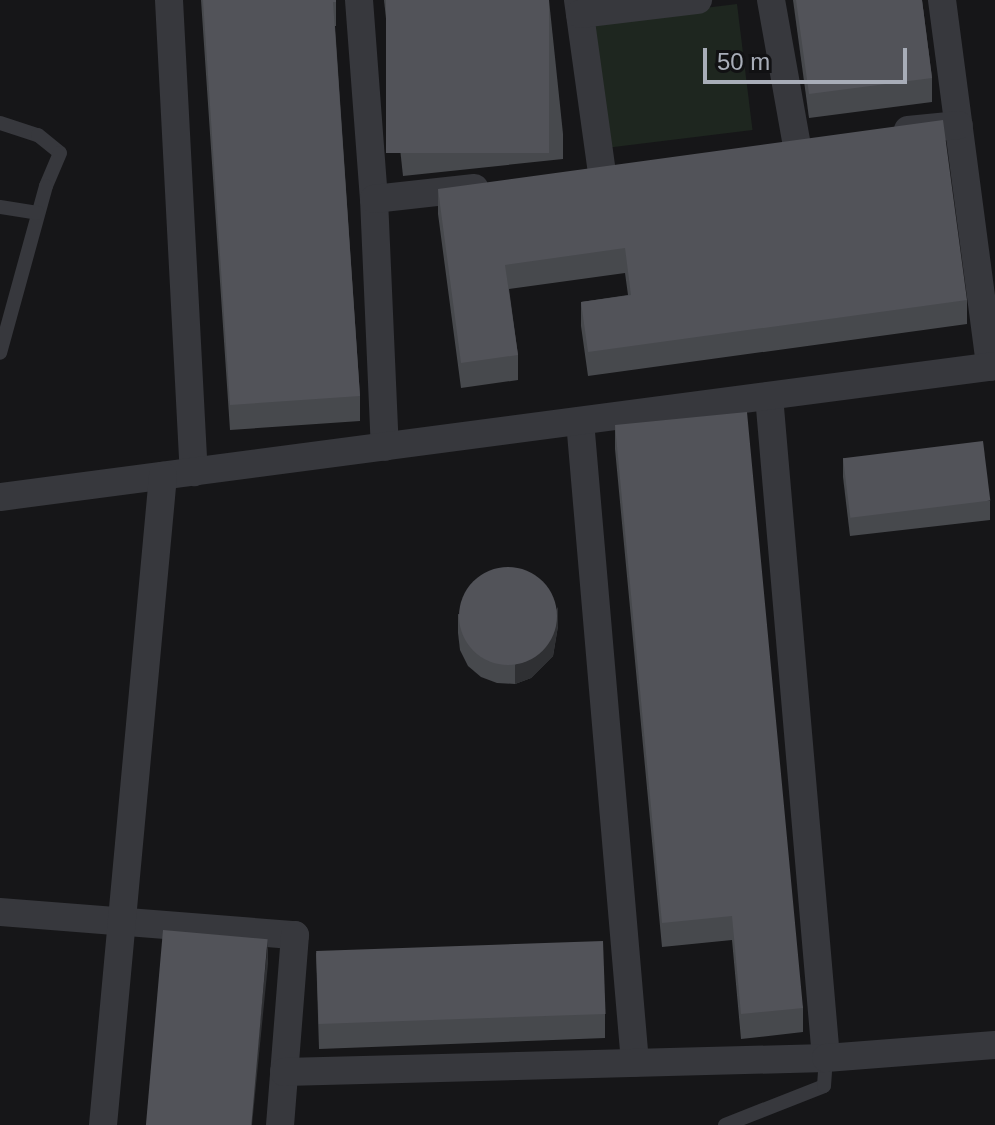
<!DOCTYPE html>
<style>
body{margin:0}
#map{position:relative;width:995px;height:1125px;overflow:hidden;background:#161618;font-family:Arial,sans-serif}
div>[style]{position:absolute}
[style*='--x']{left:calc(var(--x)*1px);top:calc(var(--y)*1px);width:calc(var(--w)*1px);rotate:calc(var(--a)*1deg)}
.green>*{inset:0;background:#1e261f;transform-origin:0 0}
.service>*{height:14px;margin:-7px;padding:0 7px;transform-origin:7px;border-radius:7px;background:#37383d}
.minor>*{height:28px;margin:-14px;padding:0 14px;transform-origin:14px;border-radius:14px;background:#37383d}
.wall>*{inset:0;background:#47494d}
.shaded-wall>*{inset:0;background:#2f3033}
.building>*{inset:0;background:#525359;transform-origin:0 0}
.round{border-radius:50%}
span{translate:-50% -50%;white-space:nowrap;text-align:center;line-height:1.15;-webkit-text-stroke:6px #111113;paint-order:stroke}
.scale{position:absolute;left:703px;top:48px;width:204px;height:36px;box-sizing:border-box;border:4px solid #a8adb8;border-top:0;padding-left:10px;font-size:24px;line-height:28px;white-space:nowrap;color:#a8adb8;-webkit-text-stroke:6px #111113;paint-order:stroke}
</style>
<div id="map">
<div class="green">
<i style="left:737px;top:4px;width:127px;height:148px;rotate:83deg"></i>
</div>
<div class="service">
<i style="--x:0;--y:123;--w:40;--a:18"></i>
<i style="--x:38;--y:135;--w:28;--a:39"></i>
<i style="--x:60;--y:153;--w:36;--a:113"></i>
<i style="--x:46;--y:186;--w:173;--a:105.4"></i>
<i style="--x:0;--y:207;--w:38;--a:9"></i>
<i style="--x:725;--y:1125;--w:106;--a:-21.5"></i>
<i style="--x:824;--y:1086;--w:28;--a:-86"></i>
</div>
<div class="minor">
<i style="--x:169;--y:0;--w:473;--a:87"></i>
<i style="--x:359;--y:0;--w:200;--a:85.7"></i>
<i style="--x:374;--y:199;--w:248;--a:87.5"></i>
<i style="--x:578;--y:0;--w:176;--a:82.1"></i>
<i style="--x:771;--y:0;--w:143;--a:79.9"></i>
<i style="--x:942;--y:0;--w:370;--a:82.5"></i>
<i style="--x:580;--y:14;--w:119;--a:-6.8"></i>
<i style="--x:908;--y:130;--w:51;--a:-5.6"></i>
<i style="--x:374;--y:199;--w:101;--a:-6.3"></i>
<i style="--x:769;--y:396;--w:664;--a:85.08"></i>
<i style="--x:580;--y:421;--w:644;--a:85.1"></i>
<i style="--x:0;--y:497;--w:1004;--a:-7.5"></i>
<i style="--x:0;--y:912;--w:296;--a:4.5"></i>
<i style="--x:295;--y:935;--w:191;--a:94.5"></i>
<i style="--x:284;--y:1072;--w:542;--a:-1.48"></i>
<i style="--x:826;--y:1058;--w:169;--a:-4.4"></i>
<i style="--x:103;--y:1125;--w:652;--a:-84.72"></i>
</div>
<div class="wall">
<i style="clip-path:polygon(201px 0,336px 0,336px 26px,335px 26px,360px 396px,360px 421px,230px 430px)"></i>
<i style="clip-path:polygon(384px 0,549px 0,563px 134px,563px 159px,403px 176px)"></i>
<i style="clip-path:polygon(793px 0,922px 0,932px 78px,932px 102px,809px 118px)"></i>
<i style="clip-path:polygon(438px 189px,967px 300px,967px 324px,588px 376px,581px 326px,581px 302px,628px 295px,625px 273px,509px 289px,518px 355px,518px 380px,461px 388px,438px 214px)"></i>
<i style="clip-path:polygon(615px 425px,803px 1008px,803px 1032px,741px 1039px,732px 940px,662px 947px,615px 449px)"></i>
<i style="clip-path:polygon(843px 458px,990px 501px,990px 520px,850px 536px,843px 477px)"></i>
<i style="clip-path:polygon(458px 614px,558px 626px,553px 656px,531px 678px,515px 684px,497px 683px,481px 677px,468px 666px,460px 650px,458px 633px)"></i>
<i style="clip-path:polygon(316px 953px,605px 1014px,605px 1038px,319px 1049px)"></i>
</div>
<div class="shaded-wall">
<i style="clip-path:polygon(558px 607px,558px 626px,553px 656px,531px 678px,515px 684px,515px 665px)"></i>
<i style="clip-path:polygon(268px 940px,268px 964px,252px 1125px,250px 1125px)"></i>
</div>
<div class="building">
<i style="clip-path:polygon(203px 0,336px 0,336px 2px,333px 2px,360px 396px,230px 405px)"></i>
<i style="left:386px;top:0;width:163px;height:153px"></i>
<i style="clip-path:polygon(796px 0,922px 0,932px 78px,809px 94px)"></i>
<i style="clip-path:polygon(943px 120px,967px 300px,588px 352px,581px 302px,631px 295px,625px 248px,505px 265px,518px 355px,461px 363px,438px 189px)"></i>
<i style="clip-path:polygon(747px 412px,803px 1008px,741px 1014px,732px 916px,662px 923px,615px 425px)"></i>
<i style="left:983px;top:441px;width:60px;height:141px;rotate:83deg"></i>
<i class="round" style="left:459px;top:567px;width:98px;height:98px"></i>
<i style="left:163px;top:930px;width:105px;height:196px;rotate:5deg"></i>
<i style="left:603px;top:941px;width:73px;height:287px;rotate:88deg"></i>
</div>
<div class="scale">50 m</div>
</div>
